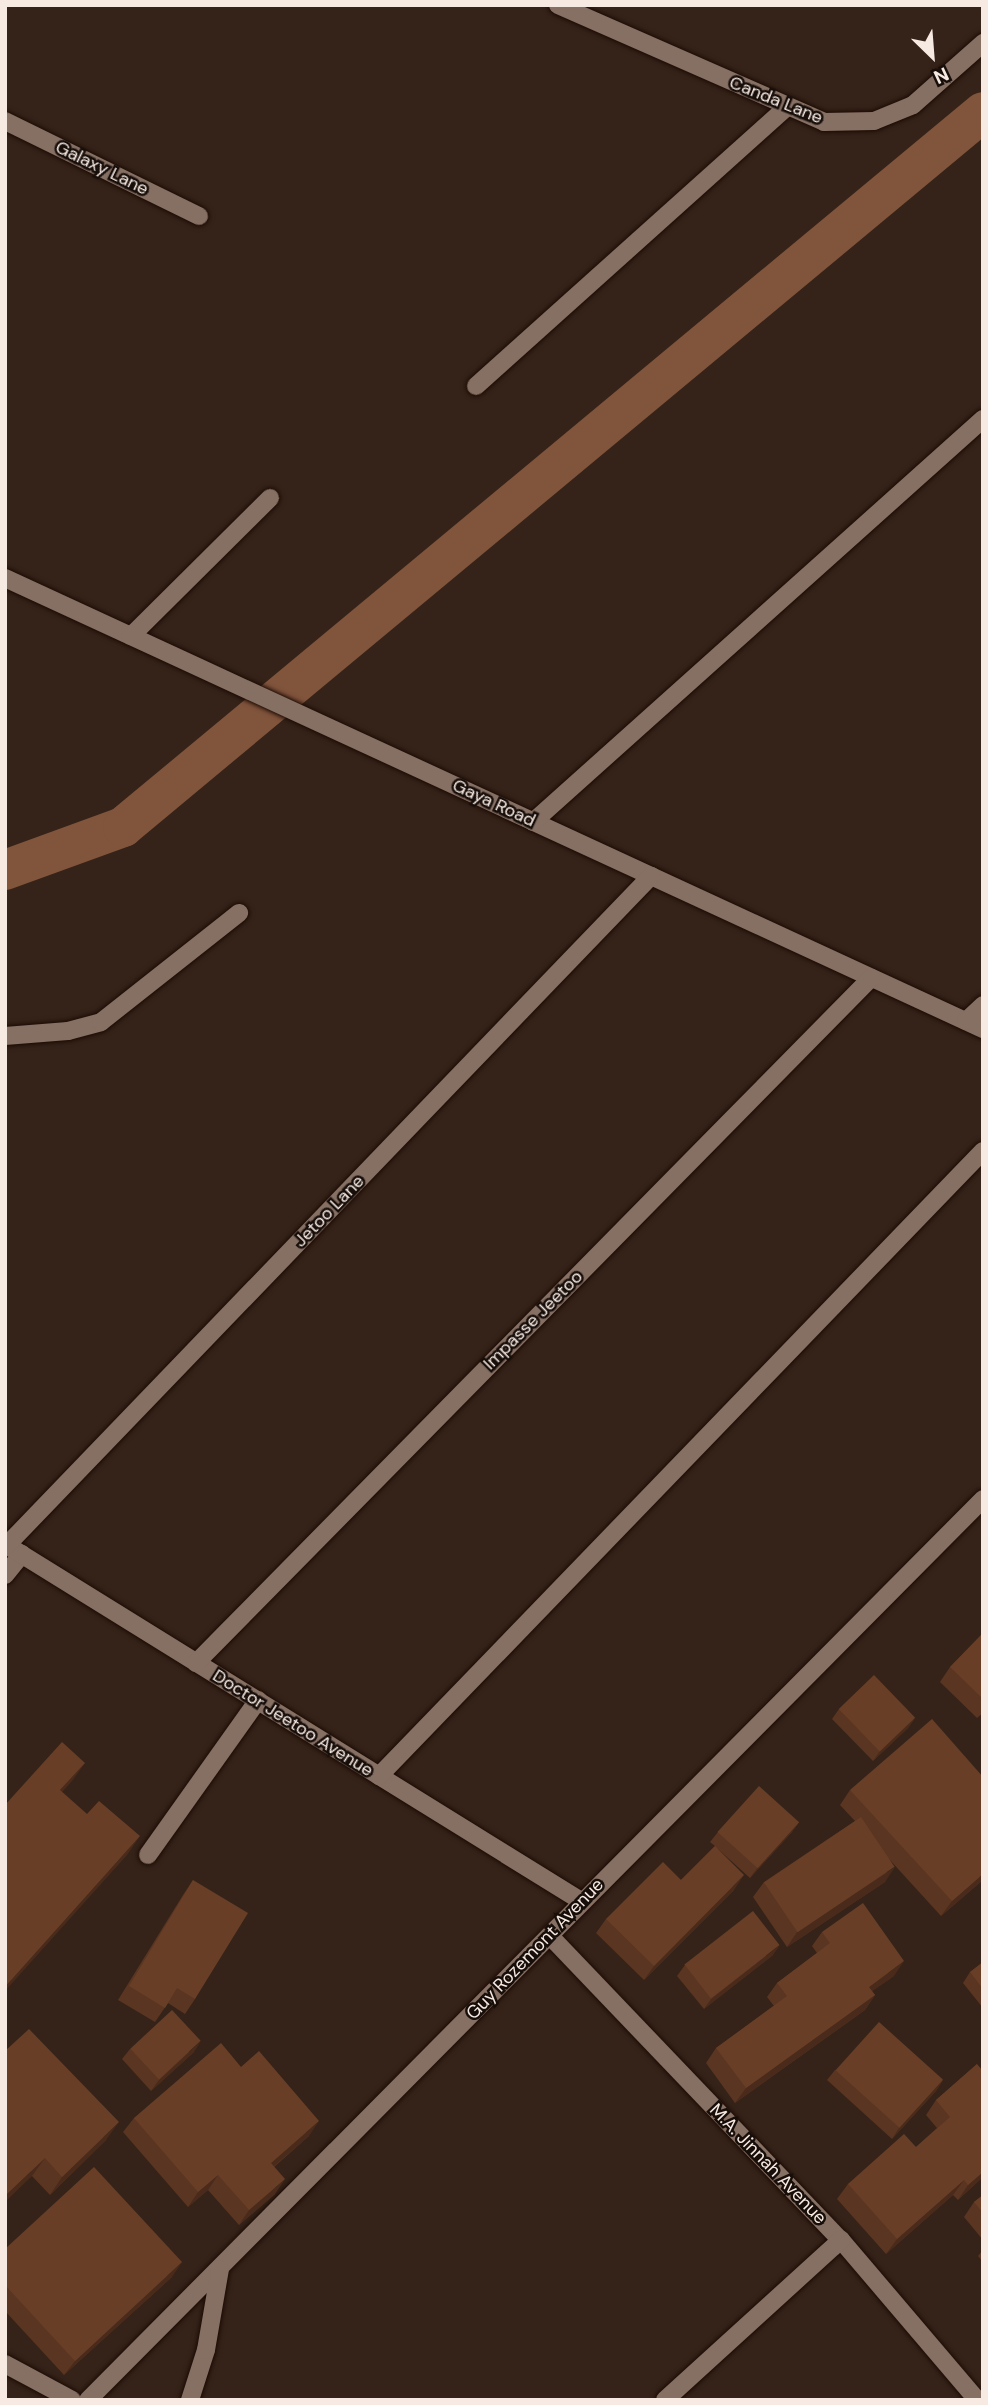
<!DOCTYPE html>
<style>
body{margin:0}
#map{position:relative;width:988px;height:2405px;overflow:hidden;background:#352319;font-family:"DM Sans",sans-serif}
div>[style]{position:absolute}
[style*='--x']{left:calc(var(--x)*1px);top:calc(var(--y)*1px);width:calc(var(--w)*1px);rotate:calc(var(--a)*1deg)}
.canal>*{height:40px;margin:-20px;padding:0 20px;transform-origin:20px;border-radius:20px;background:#81543c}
.roads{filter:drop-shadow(0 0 2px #1c0b04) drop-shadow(0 0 2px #1c0b04)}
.service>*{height:18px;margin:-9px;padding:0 9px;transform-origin:9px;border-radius:9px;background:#866f63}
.minor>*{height:18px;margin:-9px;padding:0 9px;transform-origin:9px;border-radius:9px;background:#866f63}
.wall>*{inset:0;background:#5a3521}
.shaded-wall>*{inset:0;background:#4a2b1b}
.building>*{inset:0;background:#693e26;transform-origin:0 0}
span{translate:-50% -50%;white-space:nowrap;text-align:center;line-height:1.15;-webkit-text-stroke:5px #170e0a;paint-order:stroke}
.street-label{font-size:18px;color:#f7eae3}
.frame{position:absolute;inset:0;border:7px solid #f7eae3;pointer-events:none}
.north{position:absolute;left:897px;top:21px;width:70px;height:70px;-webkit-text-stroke:5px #170e0a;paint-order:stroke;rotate:155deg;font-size:19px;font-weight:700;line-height:28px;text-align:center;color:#f7eae3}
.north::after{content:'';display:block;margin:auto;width:24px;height:32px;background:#f7eae3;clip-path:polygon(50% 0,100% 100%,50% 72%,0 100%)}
</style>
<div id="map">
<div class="canal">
<i style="--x:5;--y:870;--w:126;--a:-20"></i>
<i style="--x:123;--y:827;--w:1118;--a:-39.74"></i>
</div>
<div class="roads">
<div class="service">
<i style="--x:5;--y:1575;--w:27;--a:-51"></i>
</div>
<div class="minor">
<i style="--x:558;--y:5;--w:291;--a:23.7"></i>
<i style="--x:824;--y:122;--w:50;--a:-1.1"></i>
<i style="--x:874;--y:121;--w:42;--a:-22.3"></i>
<i style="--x:913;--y:105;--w:94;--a:-41.5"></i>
<i style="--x:5;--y:121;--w:216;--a:26.1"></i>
<i style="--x:476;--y:386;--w:419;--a:-41.9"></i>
<i style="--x:5;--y:578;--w:1077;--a:24.76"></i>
<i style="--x:131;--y:636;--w:196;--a:-44.8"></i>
<i style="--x:533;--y:822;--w:604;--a:-41.85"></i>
<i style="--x:966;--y:1021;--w:23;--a:-43"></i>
<i style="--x:5;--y:1036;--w:63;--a:-4.5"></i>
<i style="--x:68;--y:1031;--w:34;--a:-15"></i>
<i style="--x:101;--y:1022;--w:176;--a:-38.3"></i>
<i style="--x:5;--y:1544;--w:678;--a:31.79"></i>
<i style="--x:7;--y:1545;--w:929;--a:-46.09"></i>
<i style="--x:196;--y:1663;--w:962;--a:-45.42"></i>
<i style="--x:379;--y:1776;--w:869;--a:-45.98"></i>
<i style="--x:148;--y:1855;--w:190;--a:-54.6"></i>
<i style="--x:550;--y:1936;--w:421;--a:46.3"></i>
<i style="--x:841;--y:2240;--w:210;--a:49.6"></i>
<i style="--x:5;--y:2364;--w:76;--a:28.2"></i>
<i style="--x:88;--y:2400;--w:1270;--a:-45.19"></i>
<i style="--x:190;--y:2400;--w:52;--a:-72.3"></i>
<i style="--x:206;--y:2350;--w:82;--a:-80.2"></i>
<i style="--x:665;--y:2400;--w:238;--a:-42.3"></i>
</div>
</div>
<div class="wall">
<i style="clip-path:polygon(983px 1633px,983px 1713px,977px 1718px,940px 1682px,950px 1667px)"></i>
<i style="clip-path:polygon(839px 1709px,915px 1718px,908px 1728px,873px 1761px,832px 1719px)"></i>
<i style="clip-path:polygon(850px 1790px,983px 1880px,941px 1916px,889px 1859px,885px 1882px,787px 1947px,753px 1897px,764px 1882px,855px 1821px,840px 1805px)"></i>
<i style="clip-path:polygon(799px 1822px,792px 1832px,750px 1878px,718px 1849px,734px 1890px,644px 1980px,596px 1933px,606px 1919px,681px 1880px,715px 1846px,710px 1842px,718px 1832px)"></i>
<i style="clip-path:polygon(193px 1880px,195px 1999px,185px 2014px,168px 2003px,155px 2022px,118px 2000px,183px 1895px)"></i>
<i style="clip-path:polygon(822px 1932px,894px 1976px,872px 1991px,875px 1995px,865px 2010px,735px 2103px,706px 2063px,716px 2048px,774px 2006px,767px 1997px,777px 1983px,817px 1953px,812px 1946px)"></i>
<i style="clip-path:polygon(773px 1955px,704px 2009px,677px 1976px,685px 1965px)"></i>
<i style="clip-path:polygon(983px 1962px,983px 2008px,963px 1983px,970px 1972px)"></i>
<i style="clip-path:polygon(130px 2049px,194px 2052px,151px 2091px,122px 2059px)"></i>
<i style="clip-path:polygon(5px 2051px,106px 2140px,50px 2195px,32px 2176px)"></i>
<i style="clip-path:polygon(977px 2064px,983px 2177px,958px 2200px,953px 2195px,886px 2254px,837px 2199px,848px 2184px,916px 2147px,937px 2128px,926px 2115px,936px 2100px)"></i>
<i style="clip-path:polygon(241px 2067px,309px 2136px,274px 2167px,275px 2194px,239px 2225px,208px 2190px,188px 2207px,123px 2132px,134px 2118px)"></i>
<i style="clip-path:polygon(835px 2070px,943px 2080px,936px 2091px,892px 2139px,827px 2080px)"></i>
<i style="clip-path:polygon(983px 2195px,983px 2240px,964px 2217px,974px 2202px)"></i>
<i style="clip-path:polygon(5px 2249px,172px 2277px,64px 2375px,5px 2311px)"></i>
<i style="clip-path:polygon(983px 2250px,983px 2262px,978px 2256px)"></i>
</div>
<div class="shaded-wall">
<i style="clip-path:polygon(915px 1718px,908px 1728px,873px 1761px,880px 1751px)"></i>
<i style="clip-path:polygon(85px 1763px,72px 1781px,48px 1808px,60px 1790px)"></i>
<i style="clip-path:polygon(799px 1822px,792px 1832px,750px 1878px,758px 1867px)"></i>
<i style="clip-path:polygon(140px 1836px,127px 1855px,5px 1991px,5px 1987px)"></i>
<i style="clip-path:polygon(895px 1867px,885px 1882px,787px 1947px,797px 1932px)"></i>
<i style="clip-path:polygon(983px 1874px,983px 1880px,941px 1916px,952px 1901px)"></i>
<i style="clip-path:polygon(744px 1875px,734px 1890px,644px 1980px,654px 1966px)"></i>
<i style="clip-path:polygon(780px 1945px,773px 1955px,704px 2009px,711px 1999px)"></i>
<i style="clip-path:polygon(904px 1961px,894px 1976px,858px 2001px,869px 1987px)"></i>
<i style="clip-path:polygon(875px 1995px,865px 2010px,735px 2103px,746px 2088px)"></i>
<i style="clip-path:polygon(201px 2041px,194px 2052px,151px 2091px,158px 2081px)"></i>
<i style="clip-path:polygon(943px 2080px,936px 2091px,892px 2139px,899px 2128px)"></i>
<i style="clip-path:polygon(319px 2121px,309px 2136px,260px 2178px,271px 2163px)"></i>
<i style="clip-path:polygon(119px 2122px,106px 2140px,50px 2195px,62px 2177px)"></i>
<i style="clip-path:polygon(45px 2158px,32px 2176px,5px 2202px,5px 2196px)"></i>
<i style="clip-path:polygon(983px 2172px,983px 2177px,958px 2200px,968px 2185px)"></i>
<i style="clip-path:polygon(218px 2175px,208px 2190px,188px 2207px,198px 2192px)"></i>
<i style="clip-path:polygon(285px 2179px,275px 2194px,239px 2225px,249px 2210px)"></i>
<i style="clip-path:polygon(964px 2180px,953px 2195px,886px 2254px,897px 2239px)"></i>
<i style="clip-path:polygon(182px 2262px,172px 2277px,64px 2375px,75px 2361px)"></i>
</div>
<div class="building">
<i style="clip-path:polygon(983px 1633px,983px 1699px,950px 1667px)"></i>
<i style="left:874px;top:1675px;width:59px;height:49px;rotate:46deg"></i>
<i style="clip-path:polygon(932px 1719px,983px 1777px,983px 1874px,952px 1901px,850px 1790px)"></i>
<i style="clip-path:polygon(62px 1742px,85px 1763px,60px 1790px,87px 1814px,99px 1801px,140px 1836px,5px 1987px,5px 1805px)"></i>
<i style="left:759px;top:1786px;width:54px;height:62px;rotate:42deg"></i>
<i style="left:861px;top:1817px;width:60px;height:117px;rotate:56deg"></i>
<i style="clip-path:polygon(715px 1846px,744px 1875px,654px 1966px,606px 1919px,663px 1862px,681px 1880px)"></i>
<i style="clip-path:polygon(193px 1880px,248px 1913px,195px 1999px,177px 1988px,165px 2008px,129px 1986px)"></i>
<i style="clip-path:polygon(863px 1903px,904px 1961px,869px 1987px,875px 1995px,746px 2088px,716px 2048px,787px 1996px,777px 1983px,830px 1943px,822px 1932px)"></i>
<i style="left:753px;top:1911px;width:43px;height:87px;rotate:52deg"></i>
<i style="clip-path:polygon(983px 1962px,983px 1989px,970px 1972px)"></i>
<i style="left:172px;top:2010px;width:42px;height:57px;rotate:47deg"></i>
<i style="left:879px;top:2022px;width:86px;height:65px;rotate:42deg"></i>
<i style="clip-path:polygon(29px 2029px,119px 2122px,62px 2177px,45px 2158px,5px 2196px,5px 2051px)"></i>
<i style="clip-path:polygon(221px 2043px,241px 2067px,259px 2051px,319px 2121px,271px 2163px,285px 2179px,249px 2210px,218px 2175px,198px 2192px,134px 2118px)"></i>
<i style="clip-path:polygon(977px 2064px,983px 2071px,983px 2172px,968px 2185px,964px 2180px,897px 2239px,848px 2184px,904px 2134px,916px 2147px,950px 2117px,936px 2100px)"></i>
<i style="clip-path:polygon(94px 2167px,182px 2262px,75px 2361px,5px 2285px,5px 2249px)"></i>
<i style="clip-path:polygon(983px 2195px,983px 2213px,974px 2202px)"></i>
</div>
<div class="street-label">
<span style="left:776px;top:100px;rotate:22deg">Canda Lane</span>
<span style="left:102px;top:168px;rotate:26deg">Galaxy Lane</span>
<span style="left:494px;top:803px;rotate:25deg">Gaya Road</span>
<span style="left:329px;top:1211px;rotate:-46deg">Jetoo Lane</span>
<span style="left:533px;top:1320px;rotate:-45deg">Impasse Jeetoo</span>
<span style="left:293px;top:1723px;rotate:32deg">Doctor Jeetoo Avenue</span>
<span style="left:535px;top:1949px;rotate:-46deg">Guy Rozemont Avenue</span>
<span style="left:768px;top:2164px;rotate:46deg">M.A. Jinnah Avenue</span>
</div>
<div class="frame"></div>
<div class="north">N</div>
</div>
